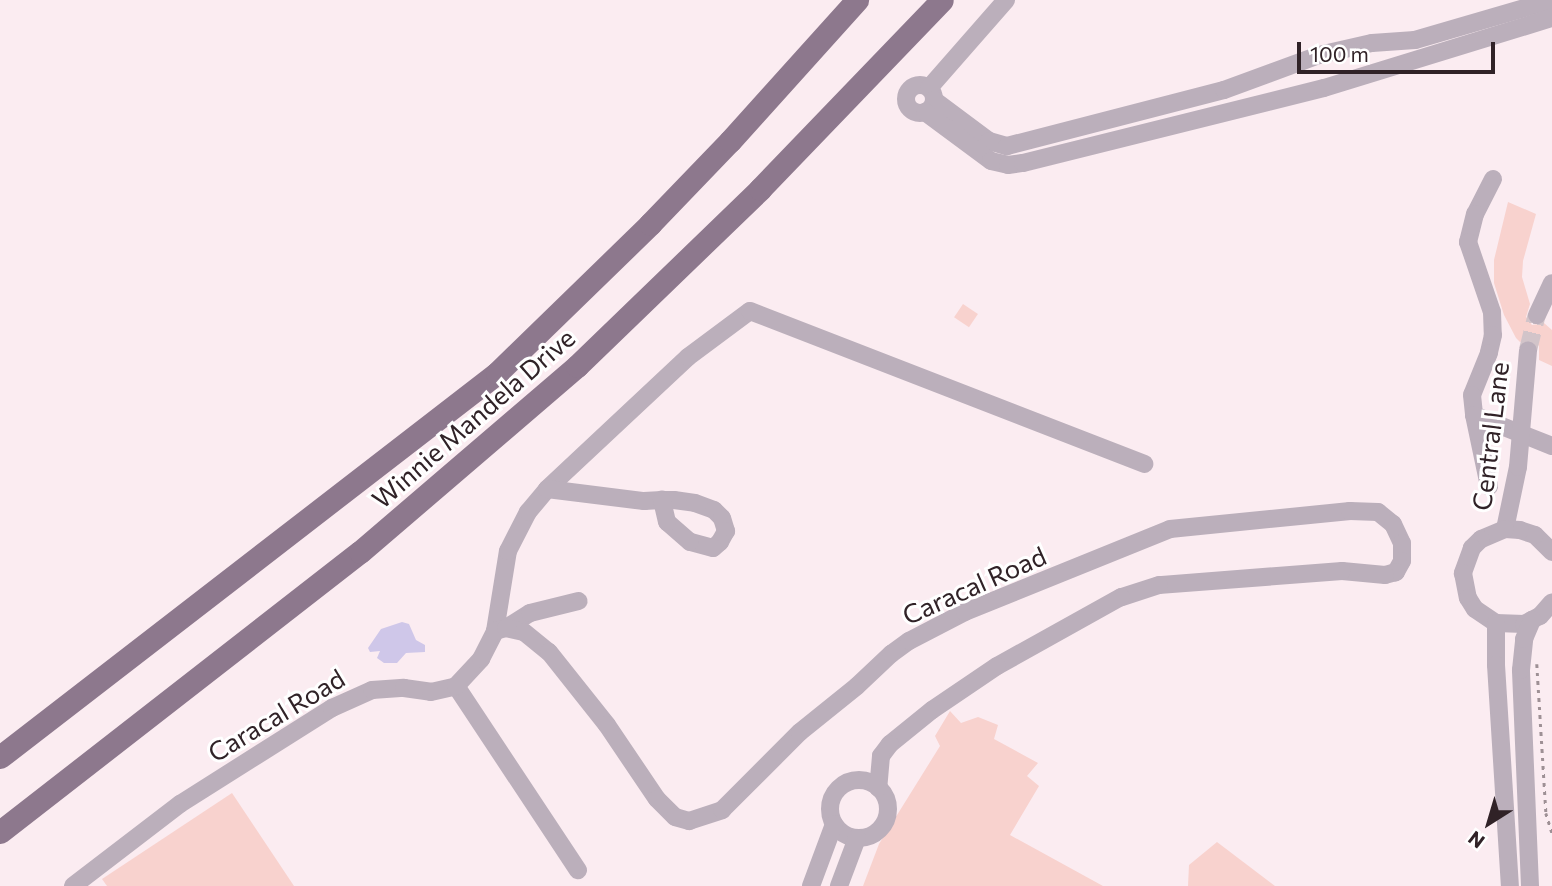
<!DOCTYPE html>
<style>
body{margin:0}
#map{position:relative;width:1552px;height:886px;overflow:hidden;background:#fbecf1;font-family:Commissioner,sans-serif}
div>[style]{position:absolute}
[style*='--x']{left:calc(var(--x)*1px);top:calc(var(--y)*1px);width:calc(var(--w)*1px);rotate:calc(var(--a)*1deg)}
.water>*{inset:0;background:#cfc7e9}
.building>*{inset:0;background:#f8d2ce;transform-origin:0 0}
.minor-tunnel>*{height:18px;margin-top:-9px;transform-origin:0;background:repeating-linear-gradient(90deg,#d2c4c9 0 18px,transparent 0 27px)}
.path>*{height:2.5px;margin-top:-1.25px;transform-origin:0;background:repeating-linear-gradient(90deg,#9e9095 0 3.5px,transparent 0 8.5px)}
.minor>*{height:18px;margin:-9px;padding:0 9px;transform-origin:9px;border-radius:9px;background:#bbafbb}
.minor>.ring{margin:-9px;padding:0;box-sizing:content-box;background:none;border:18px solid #bbafbb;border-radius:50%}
.major>*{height:23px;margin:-11.5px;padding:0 11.5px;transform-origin:11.5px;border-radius:11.5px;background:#8d788d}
span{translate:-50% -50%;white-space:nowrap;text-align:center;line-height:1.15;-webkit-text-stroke:6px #fff;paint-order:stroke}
.street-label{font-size:26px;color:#302227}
.north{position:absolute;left:1454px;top:788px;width:70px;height:70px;-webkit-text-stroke:5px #fff;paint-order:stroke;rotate:217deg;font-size:19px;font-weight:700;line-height:28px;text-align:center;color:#302227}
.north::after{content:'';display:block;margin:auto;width:24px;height:32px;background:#302227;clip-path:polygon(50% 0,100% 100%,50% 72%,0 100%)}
.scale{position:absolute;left:1297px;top:42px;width:198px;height:32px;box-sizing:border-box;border:4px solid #302227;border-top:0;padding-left:9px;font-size:21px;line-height:24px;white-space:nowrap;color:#302227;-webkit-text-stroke:5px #fff;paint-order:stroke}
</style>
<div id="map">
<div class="water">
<i style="clip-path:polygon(402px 622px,409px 624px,416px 640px,425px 645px,425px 652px,406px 653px,397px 663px,384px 663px,377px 658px,380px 651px,370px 652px,368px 648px,381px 629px)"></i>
</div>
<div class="building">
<i style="clip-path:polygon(1508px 202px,1536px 214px,1523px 261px,1522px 277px,1530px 304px,1526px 317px,1532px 325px,1544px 323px,1552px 330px,1552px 366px,1539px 360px,1539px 346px,1535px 341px,1528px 339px,1520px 342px,1516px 338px,1504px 315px,1494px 283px,1494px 260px)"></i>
<i style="left:963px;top:304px;width:18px;height:16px;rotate:34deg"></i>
<i style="clip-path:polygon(950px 711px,961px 723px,978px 717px,998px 725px,994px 739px,1038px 763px,1027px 776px,1039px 786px,1010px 835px,1103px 886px,863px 886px,879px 844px,940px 746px,935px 736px)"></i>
<i style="clip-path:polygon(232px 793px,294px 886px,107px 886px,102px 879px)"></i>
<i style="clip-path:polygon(1217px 842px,1275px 886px,1188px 886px,1189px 865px)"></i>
</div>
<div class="minor-tunnel">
<i style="--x:1528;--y:350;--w:36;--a:-76"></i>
</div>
<div class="path">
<i style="--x:1537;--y:664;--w:149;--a:86.5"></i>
<i style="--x:1546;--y:813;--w:21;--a:73"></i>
</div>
<div class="minor">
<i class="ring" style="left:906px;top:85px;width:10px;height:10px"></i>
<i style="--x:929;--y:88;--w:117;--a:-48.8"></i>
<i style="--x:934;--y:100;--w:69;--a:36.7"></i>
<i style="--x:989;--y:141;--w:19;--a:16"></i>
<i style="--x:1007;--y:146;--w:224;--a:-14.5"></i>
<i style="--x:1224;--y:90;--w:101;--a:-20.2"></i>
<i style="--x:1319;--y:55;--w:54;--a:-12.8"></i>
<i style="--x:1372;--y:43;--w:43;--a:-4"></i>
<i style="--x:1415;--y:40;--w:143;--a:-16.3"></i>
<i style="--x:925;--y:112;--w:82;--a:36.6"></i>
<i style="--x:991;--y:161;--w:17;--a:13"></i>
<i style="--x:1008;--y:165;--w:15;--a:-8"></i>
<i style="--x:1023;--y:163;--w:310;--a:-14"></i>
<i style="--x:1324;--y:88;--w:239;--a:-17.1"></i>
<i style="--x:1493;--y:179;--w:39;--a:117"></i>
<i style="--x:1475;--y:214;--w:29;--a:104"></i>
<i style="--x:1468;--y:242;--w:74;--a:71.1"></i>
<i style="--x:1492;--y:312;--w:23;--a:88"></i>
<i style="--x:1493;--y:335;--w:18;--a:103"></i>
<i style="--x:1489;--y:353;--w:45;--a:112"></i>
<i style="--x:1472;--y:395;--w:20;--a:84"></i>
<i style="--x:1474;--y:415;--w:84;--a:21.7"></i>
<i style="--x:1537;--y:315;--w:35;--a:-65"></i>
<i style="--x:1474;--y:415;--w:73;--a:78.1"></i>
<i style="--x:547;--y:489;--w:193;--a:-43.1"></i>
<i style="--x:688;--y:357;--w:77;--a:-36.6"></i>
<i style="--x:750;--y:311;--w:423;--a:21.2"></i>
<i style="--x:1505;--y:529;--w:63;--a:-78.2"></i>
<i style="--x:1518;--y:467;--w:117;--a:-85.1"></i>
<i style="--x:1552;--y:552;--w:24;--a:-135"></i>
<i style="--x:1535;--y:535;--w:16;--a:-162"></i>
<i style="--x:1520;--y:530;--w:15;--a:-176"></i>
<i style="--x:1505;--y:529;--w:26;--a:157"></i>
<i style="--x:1481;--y:539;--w:13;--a:135"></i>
<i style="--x:1472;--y:548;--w:27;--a:110"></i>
<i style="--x:1463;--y:573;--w:25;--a:79"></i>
<i style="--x:1468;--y:598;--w:13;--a:58"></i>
<i style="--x:1475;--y:609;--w:25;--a:34"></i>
<i style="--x:1496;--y:623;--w:28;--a:2"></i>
<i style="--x:1524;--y:624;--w:18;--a:-27"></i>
<i style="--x:1540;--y:616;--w:18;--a:-49"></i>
<i style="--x:1496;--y:623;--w:42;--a:90"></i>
<i style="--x:1496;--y:665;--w:221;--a:86.4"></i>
<i style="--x:506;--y:628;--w:28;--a:-32"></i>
<i style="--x:530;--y:613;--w:50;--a:-13.8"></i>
<i style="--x:495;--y:631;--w:81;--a:-80.8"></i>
<i style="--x:508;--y:551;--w:44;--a:-62.9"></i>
<i style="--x:528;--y:512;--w:30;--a:-50"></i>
<i style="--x:547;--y:489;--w:98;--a:7.1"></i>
<i style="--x:644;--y:501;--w:18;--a:-3"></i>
<i style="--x:662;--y:500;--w:12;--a:0"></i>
<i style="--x:674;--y:500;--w:21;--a:8"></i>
<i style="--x:695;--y:503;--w:20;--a:20"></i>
<i style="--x:714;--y:510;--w:11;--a:45"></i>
<i style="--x:722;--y:518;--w:14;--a:73"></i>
<i style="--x:726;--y:531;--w:13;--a:119"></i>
<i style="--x:720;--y:542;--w:9;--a:139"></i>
<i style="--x:713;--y:548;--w:24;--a:-165"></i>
<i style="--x:690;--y:542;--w:30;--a:-139"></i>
<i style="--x:667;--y:522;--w:23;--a:-103"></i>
<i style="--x:456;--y:686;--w:221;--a:56.5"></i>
<i class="ring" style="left:830px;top:780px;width:40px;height:40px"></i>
<i style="--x:73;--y:886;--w:135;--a:-37.5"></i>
<i style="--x:180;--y:804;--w:180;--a:-32.3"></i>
<i style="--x:332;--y:708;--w:44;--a:-24.2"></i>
<i style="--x:372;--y:690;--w:32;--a:-4"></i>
<i style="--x:404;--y:688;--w:27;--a:8"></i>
<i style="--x:431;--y:692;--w:26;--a:-13"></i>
<i style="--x:456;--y:686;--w:37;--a:-47"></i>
<i style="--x:481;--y:659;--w:31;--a:-63"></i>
<i style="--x:495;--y:631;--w:11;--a:-15"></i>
<i style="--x:506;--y:628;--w:18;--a:13"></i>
<i style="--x:524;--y:632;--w:32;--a:39"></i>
<i style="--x:549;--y:652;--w:93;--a:51.5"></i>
<i style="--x:607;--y:725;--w:89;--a:56"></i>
<i style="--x:657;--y:799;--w:25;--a:45"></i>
<i style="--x:675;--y:817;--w:15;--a:16"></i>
<i style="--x:689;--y:821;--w:35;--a:-18"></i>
<i style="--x:722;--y:810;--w:110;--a:-45"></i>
<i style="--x:800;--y:732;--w:73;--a:-38.9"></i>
<i style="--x:857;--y:686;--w:47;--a:-43.3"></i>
<i style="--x:891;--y:654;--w:22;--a:-36"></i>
<i style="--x:909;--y:641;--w:63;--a:-27.4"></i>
<i style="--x:965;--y:612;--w:221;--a:-22"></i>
<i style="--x:1170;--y:529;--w:181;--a:-5.7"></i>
<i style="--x:1350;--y:511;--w:28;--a:2"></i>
<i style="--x:1378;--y:512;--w:19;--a:39"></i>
<i style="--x:1393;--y:524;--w:21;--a:65"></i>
<i style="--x:1402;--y:543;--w:18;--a:90"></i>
<i style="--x:1402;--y:561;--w:13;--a:119"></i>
<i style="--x:1396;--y:572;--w:11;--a:165"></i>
<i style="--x:1385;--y:575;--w:43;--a:-174.7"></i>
<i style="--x:1342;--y:571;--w:184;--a:175.6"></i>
<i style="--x:1159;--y:585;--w:40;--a:162"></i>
<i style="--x:1121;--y:597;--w:142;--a:150.9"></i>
<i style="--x:997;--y:666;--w:78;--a:145.9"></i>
<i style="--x:932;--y:710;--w:54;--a:141"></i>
<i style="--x:890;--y:744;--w:15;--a:127"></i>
<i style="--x:881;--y:756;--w:32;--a:95"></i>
<i style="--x:811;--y:886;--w:66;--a:-69.6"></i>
<i style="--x:839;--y:886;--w:51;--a:-69.4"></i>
<i style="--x:1530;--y:886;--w:216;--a:-92.4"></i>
<i style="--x:1521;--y:670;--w:31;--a:-84"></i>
<i style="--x:1524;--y:639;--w:21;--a:-67"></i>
</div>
<div class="major">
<i style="--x:0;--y:757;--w:628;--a:-37.69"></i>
<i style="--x:497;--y:373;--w:214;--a:-44.2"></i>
<i style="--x:650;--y:224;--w:115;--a:-46.1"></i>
<i style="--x:730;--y:141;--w:190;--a:-48"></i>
<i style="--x:0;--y:832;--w:456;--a:-37.9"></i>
<i style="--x:360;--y:552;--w:286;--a:-40.6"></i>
<i style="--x:577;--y:366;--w:255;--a:-44"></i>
<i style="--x:760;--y:189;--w:262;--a:-46.1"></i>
</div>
<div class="street-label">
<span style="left:473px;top:418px;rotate:-41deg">Winnie Mandela Drive</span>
<span style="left:1490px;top:436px;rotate:-83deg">Central Lane</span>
<span style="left:974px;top:585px;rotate:-24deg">Caracal Road</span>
<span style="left:276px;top:715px;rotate:-31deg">Caracal Road</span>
</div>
<div class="north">N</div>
<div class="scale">100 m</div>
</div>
